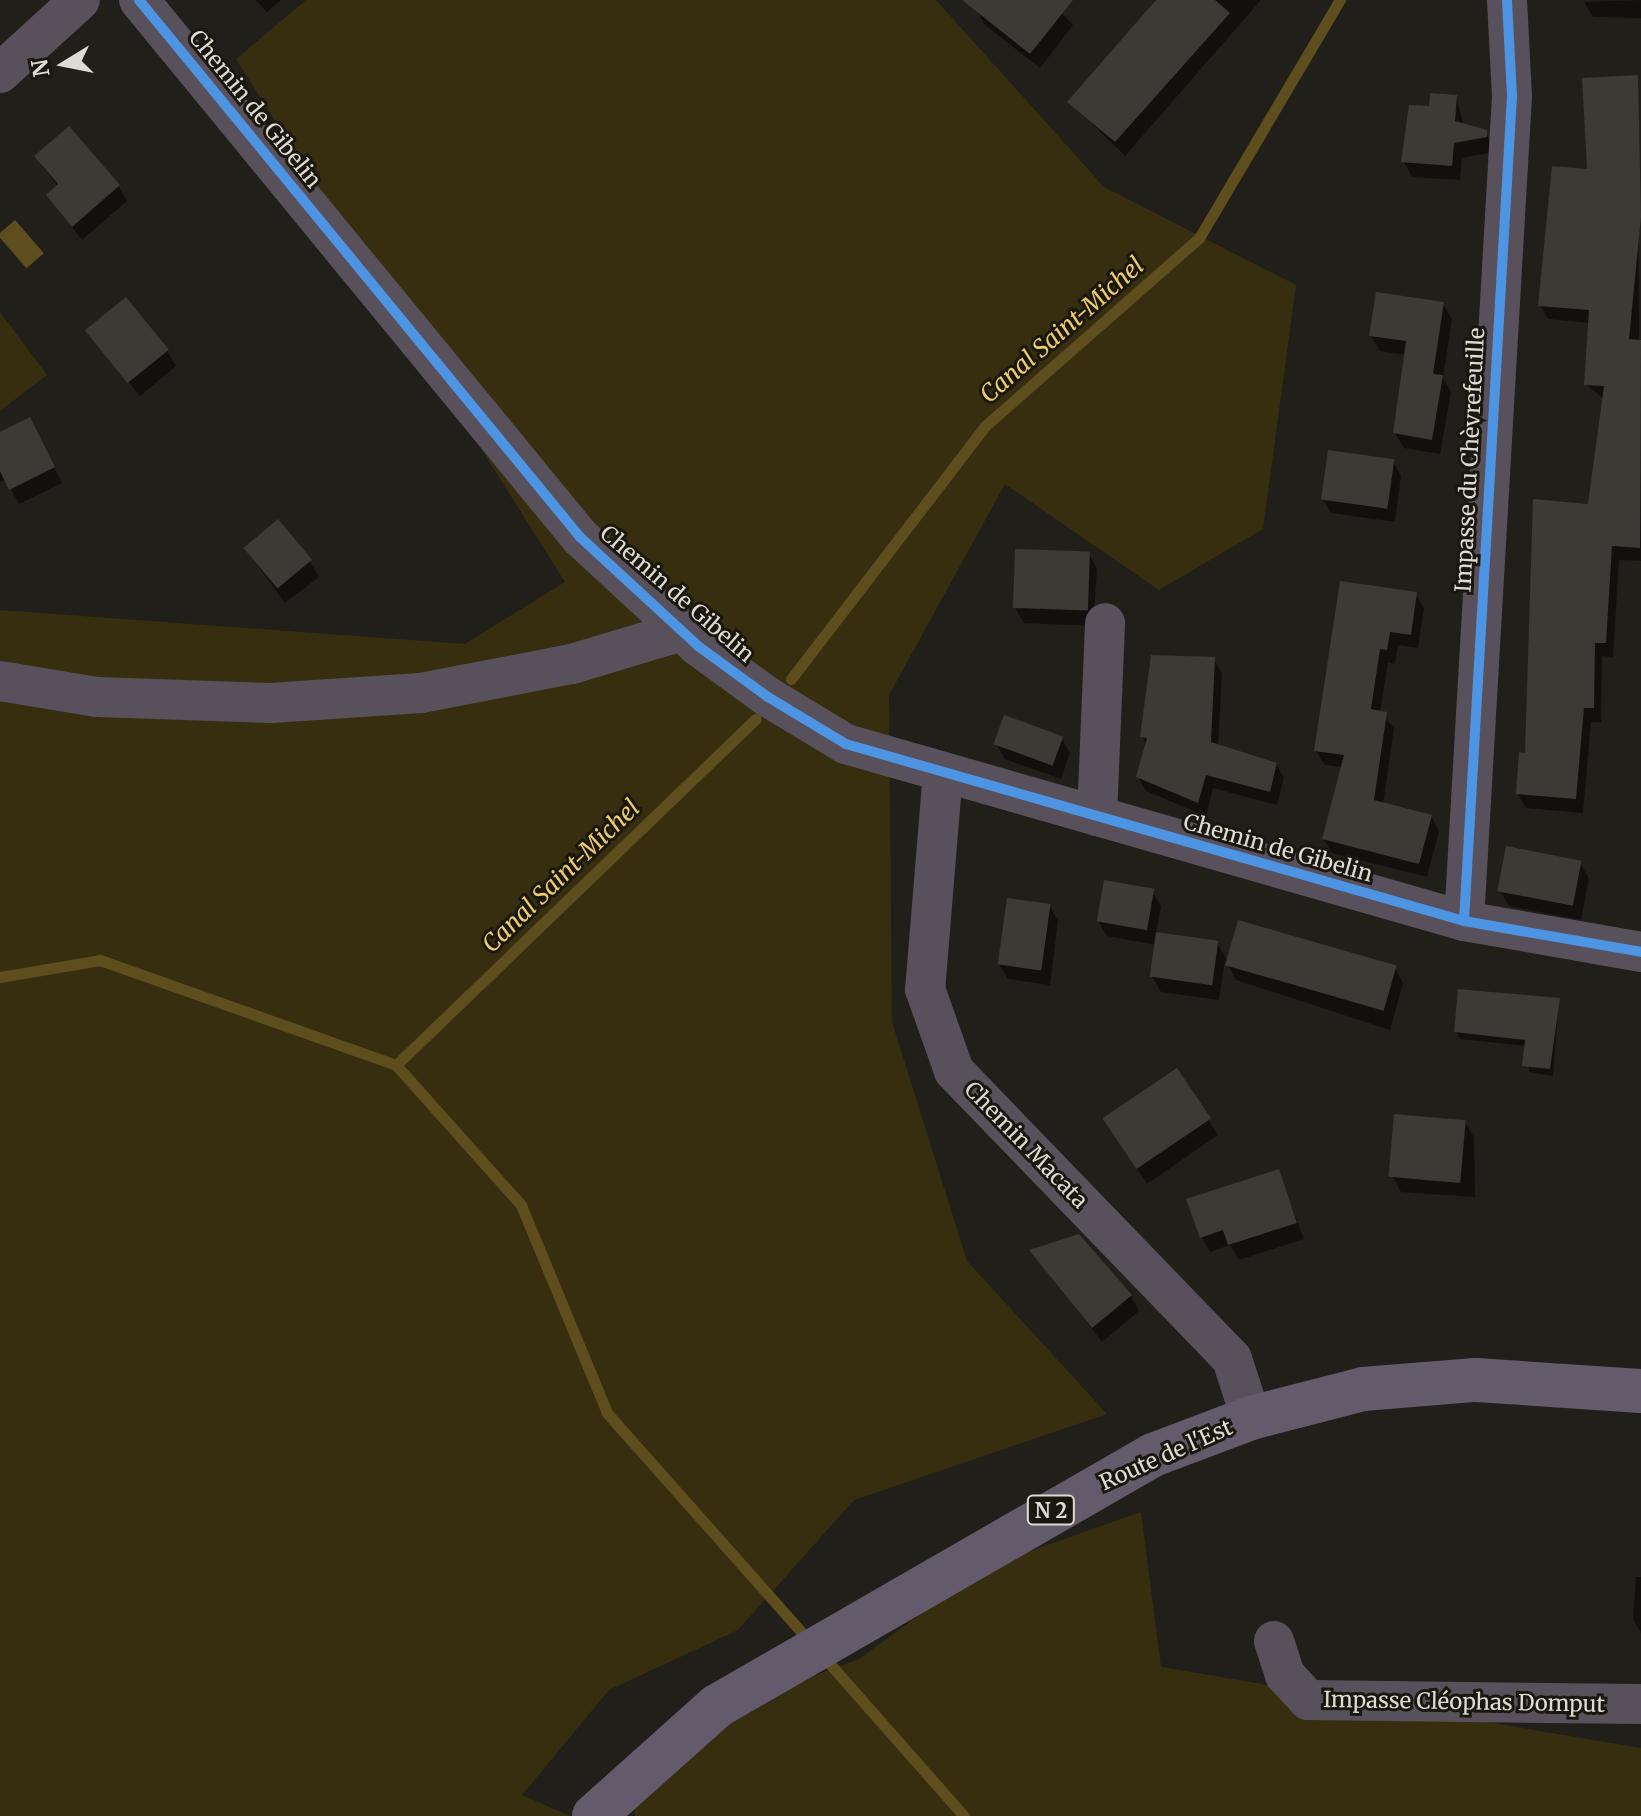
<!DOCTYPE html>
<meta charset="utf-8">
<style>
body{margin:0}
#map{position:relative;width:1641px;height:1816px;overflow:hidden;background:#211f1a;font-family:Merriweather,serif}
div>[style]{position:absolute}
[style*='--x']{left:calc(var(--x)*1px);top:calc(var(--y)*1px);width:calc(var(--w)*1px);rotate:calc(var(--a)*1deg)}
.green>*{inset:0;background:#372e10}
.water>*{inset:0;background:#5f4e1d;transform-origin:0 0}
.shadow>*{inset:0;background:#0007}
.stream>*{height:11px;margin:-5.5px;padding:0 5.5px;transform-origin:5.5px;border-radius:5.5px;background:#5f4e1d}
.building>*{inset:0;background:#3b3a34;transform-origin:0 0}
.minor>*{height:40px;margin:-20px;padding:0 20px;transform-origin:20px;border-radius:20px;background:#58515c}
.major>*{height:44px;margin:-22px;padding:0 22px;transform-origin:22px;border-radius:22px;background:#635b6c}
.cycleway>*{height:10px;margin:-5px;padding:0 5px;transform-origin:5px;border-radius:5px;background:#4d94e3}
span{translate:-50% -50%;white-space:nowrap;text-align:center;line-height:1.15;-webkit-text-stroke:6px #1a170e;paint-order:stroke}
.shield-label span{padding:2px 6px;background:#1a170e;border:2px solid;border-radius:6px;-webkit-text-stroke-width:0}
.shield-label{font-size:20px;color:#dedbd5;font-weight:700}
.street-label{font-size:22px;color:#dedbd5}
.water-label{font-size:24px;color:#eecc69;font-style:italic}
.north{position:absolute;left:24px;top:24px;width:80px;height:80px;-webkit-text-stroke:6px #1a170e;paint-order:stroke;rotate:260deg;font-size:22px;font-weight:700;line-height:32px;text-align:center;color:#dedbd5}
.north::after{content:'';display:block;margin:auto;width:28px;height:36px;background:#dedbd5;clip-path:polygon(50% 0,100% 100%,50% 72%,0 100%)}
</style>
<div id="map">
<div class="green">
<i style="clip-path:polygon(306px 0,936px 0,1104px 187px,1296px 285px,1263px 529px,1159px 590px,1005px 484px,889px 695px,892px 1022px,967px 1261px,1107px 1414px,854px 1500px,738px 1630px,609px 1690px,522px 1795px,570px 1816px,0 1816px,0 610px,465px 644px,565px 582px,236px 59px)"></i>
<i style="clip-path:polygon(0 312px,47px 375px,0 411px)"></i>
<i style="clip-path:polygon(1141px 1512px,1161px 1667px,1641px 1748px,1641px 1816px,635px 1816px,631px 1793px,753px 1698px,859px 1659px,985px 1567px)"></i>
</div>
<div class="water">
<i style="left:15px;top:220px;width:44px;height:23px;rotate:49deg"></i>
</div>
<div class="shadow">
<i style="clip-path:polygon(256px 0,281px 0,267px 12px)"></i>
<i style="clip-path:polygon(984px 0,1049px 0,1073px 25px,1040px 68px,985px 25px,976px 9px)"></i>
<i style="clip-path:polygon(1167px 0,1261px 0,1125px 156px,1070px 102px)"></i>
<i style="clip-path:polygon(1641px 0,1641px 18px,1593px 17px,1584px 2px)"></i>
<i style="clip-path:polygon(1637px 77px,1641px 561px,1619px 560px,1613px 657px,1602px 656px,1601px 722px,1591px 722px,1583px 813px,1526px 808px,1518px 794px,1589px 506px,1604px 399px,1586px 385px,1590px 323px,1548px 319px,1540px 305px,1589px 172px)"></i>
<i style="clip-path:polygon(1456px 97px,1464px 126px,1486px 132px,1494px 152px,1462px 158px,1460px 180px,1412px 177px,1404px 162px,1430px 108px)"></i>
<i style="clip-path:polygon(36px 157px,118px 186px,127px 201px,82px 240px,48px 196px,58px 187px)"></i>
<i style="clip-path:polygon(1443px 304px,1452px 319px,1443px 378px,1451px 392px,1440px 454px,1404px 448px,1395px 433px,1406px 355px,1380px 351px,1371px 336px)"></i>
<i style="clip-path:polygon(88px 332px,167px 351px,176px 366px,140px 396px)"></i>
<i style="clip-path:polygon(0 434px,37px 435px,62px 483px,19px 504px,6px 480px,0 481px)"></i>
<i style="clip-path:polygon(1393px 461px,1401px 476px,1395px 522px,1331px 513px,1322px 498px)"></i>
<i style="clip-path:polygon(245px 548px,310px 562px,319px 577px,285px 603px)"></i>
<i style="clip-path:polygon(1089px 554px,1097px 569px,1093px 626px,1024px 623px,1015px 608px)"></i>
<i style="clip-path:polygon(1342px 583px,1415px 593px,1424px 608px,1418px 648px,1398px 645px,1395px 664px,1388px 662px,1380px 713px,1394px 728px,1383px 804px,1431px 816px,1439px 831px,1427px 877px,1332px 853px,1324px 839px,1342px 767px,1325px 765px,1316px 751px)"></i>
<i style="clip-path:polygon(1214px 659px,1222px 673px,1218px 747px,1276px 764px,1284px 778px,1277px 805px,1213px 788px,1206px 816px,1146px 791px,1138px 777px,1147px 746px,1142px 736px)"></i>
<i style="clip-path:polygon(1061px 737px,1070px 753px,1061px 779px,1005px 759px,996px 744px)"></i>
<i style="clip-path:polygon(1580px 863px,1589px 878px,1581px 920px,1509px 906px,1500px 891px)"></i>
<i style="clip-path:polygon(1152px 891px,1161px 906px,1156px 934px,1216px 942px,1228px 962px,1395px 967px,1403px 983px,1390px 1030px,1236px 980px,1225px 960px,1219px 1000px,1161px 992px,1152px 976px,1156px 945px,1107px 936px,1098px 921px)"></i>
<i style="clip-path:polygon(1050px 906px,1058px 921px,1050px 985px,1008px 979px,999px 964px)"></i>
<i style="clip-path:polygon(1559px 1000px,1553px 1076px,1529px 1072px,1527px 1046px,1460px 1039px,1456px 1032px)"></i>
<i style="clip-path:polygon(1176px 1070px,1218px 1135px,1147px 1184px,1113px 1133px)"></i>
<i style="clip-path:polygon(1465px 1122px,1474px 1137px,1475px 1197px,1401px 1192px,1393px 1177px)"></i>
<i style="clip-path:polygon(1278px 1171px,1304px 1239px,1239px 1260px,1230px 1245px,1210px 1252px,1202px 1237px)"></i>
<i style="clip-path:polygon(1032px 1251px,1131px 1296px,1139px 1311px,1102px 1342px)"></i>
<i style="clip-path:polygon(1636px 1577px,1641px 1577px,1641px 1633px,1633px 1619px)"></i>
</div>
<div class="stream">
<i style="--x:791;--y:679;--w:319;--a:-52.5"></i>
<i style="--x:985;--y:426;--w:285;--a:-41.3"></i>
<i style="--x:1199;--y:238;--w:277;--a:-59.4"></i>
<i style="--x:0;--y:977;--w:101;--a:-9.6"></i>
<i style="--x:100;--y:960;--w:314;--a:19.5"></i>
<i style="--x:396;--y:1065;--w:188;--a:48.2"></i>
<i style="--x:521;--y:1205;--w:225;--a:67.5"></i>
<i style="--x:607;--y:1413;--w:306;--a:48.4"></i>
<i style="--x:396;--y:1065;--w:499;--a:-43.9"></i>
<i style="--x:822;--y:1655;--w:215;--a:48.6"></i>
</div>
<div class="building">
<i style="clip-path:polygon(962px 0,1073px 0,1030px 54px)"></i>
<i style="clip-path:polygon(1156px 0,1215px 0,1230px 13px,1115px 142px,1067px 102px)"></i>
<i style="clip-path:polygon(1638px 75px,1641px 217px,1629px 339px,1641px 340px,1640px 548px,1612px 546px,1606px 643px,1595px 643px,1594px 708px,1584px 708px,1576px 799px,1516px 794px,1519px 752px,1525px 753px,1533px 499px,1588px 504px,1604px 386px,1584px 385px,1589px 310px,1538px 306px,1552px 166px,1587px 169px,1582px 78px)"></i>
<i style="clip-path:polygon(1430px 93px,1457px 95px,1455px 121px,1487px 130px,1487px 137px,1454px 143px,1452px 166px,1401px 162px,1409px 105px,1429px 106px)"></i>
<i style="clip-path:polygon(69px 126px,120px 185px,72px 227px,46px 195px,58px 184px,34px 156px)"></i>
<i style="clip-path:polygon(1376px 292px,1444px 302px,1433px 374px,1443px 375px,1432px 440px,1393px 433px,1406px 341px,1369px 336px)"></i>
<i style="left:126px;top:297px;width:68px;height:53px;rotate:51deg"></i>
<i style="clip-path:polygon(30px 417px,55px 467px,9px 490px,0 471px,0 432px)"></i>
<i style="left:1328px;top:450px;width:67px;height:50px;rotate:8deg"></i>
<i style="left:278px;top:519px;width:53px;height:45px;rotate:50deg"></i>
<i style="left:1015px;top:549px;width:75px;height:59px;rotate:2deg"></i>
<i style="clip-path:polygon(1340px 581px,1417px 592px,1411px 635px,1390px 632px,1387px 650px,1380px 649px,1371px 709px,1387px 712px,1374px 800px,1432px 815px,1419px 864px,1322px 839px,1344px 755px,1314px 751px)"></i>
<i style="clip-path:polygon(1151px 655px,1215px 657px,1211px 742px,1277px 763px,1270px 792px,1206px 775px,1198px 803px,1136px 777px,1147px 738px,1140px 737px)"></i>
<i style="left:1004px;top:715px;width:63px;height:31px;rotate:20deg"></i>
<i style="left:1506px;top:846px;width:77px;height:46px;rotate:11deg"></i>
<i style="left:1104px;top:880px;width:51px;height:42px;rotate:10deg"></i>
<i style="left:1007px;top:898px;width:44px;height:67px;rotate:8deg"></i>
<i style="left:1238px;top:920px;width:165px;height:47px;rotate:16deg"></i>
<i style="left:1156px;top:932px;width:63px;height:45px;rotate:8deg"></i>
<i style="clip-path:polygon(1458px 989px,1560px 998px,1550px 1069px,1522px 1066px,1525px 1040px,1454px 1032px)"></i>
<i style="left:1177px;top:1068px;width:61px;height:90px;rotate:56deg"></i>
<i style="left:1394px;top:1114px;width:72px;height:63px;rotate:5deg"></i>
<i style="clip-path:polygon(1279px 1169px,1297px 1223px,1228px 1245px,1223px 1230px,1200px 1238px,1186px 1199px)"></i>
<i style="clip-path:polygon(1079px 1234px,1132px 1295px,1092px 1328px,1029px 1250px)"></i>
</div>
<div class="minor">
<i style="--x:139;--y:0;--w:695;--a:50.61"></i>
<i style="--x:580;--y:537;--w:161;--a:42.7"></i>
<i style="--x:698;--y:646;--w:87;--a:36.1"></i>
<i style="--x:768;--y:697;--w:91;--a:31.1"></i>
<i style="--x:846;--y:744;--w:643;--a:15.98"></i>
<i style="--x:1464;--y:921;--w:180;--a:9.9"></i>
<i style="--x:0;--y:73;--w:108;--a:-42.4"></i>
<i style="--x:0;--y:681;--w:98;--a:9.4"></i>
<i style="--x:97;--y:697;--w:174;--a:2"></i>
<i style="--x:271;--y:703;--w:150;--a:-3.8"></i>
<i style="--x:421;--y:693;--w:154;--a:-10.9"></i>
<i style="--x:572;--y:664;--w:115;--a:-16.7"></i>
<i style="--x:943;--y:772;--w:218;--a:94.7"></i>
<i style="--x:925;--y:989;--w:87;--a:70.5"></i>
<i style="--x:954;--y:1071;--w:400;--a:46"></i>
<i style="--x:1232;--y:1359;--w:62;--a:72.1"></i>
<i style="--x:1097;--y:816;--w:193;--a:-87.6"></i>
<i style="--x:1464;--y:921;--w:826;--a:-86.67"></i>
<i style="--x:1512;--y:96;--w:96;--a:-93"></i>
<i style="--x:1274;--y:1641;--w:36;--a:72"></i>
<i style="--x:1285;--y:1675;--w:34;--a:47"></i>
<i style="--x:1308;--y:1700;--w:333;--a:0.7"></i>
</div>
<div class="major">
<i style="--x:594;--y:1816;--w:165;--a:-41.8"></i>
<i style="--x:717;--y:1706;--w:503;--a:-29.93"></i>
<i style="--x:1153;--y:1455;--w:105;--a:-20.7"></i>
<i style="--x:1251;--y:1418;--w:116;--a:-14.5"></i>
<i style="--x:1363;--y:1389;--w:113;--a:-4.6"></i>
<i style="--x:1476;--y:1380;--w:165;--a:3.8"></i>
</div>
<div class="cycleway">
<i style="--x:139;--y:0;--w:695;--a:50.61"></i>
<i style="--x:580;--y:537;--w:161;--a:42.7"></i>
<i style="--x:698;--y:646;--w:87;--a:36.1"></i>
<i style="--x:768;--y:697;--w:91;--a:31.1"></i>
<i style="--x:846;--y:744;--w:643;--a:15.98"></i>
<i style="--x:1464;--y:921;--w:180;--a:9.9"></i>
<i style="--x:1464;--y:921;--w:826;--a:-86.67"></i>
<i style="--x:1512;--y:96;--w:96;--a:-93"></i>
</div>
<div class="shield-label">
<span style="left:1051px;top:1510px">N 2</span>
</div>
<div class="street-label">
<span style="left:255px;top:109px;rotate:51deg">Chemin de Gibelin</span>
<span style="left:1470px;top:460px;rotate:-87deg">Impasse du Chèvrefeuille</span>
<span style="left:677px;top:594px;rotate:41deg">Chemin de Gibelin</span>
<span style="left:1278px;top:848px;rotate:16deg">Chemin de Gibelin</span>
<span style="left:1026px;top:1145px;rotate:46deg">Chemin Macata</span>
<span style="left:1166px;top:1455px;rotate:-24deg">Route de l'Est</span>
<span style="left:1464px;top:1702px;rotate:1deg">Impasse Cléophas Domput</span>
</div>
<div class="water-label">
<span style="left:1062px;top:330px;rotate:-41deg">Canal Saint-Michel</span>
<span style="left:561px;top:876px;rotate:-44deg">Canal Saint-Michel</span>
</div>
<div class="north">N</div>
</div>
